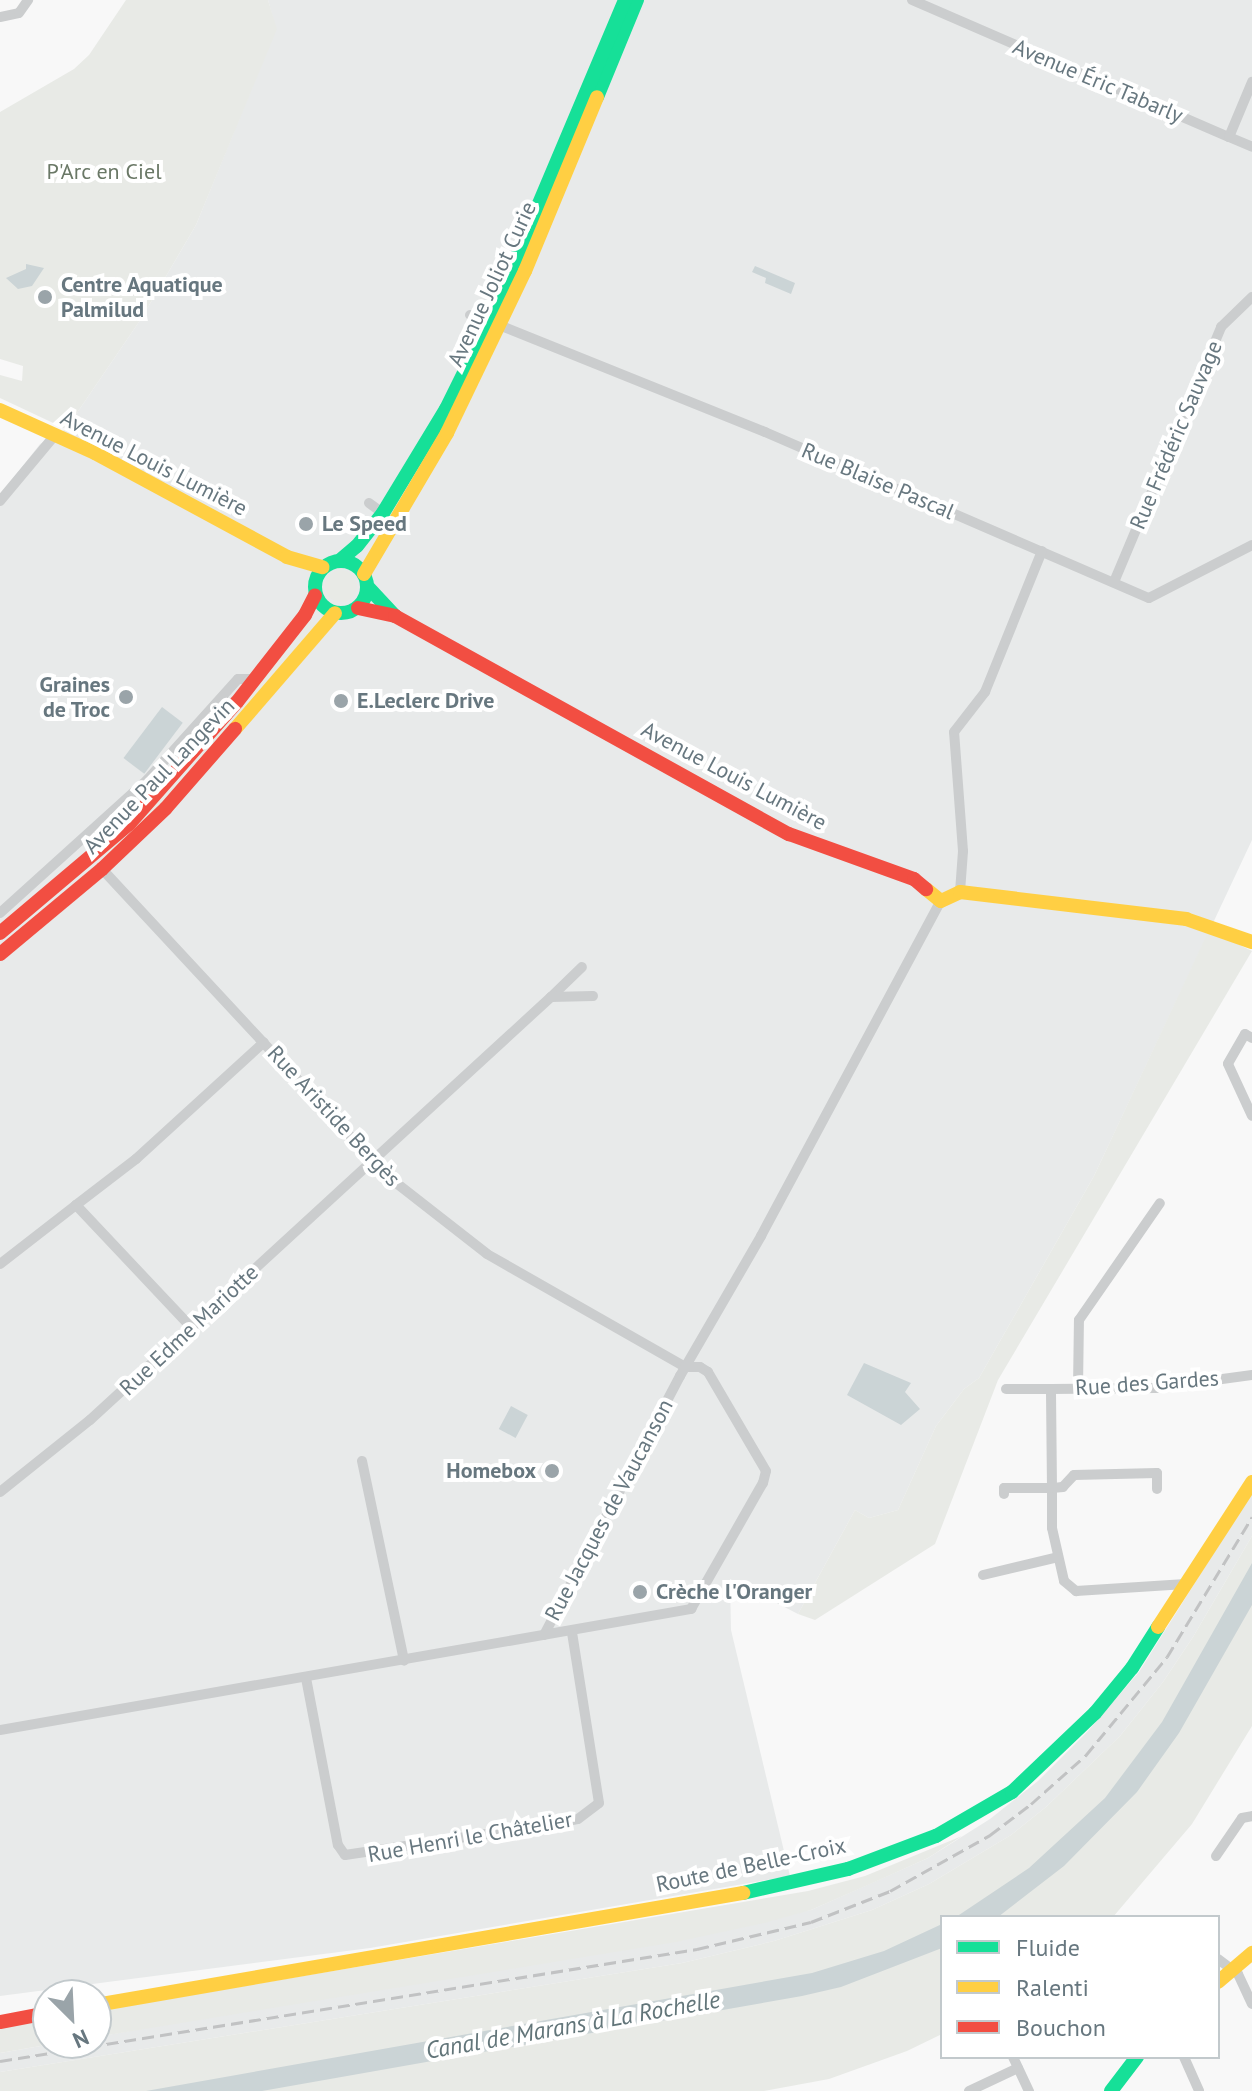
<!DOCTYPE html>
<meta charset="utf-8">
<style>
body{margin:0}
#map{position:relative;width:1252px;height:2091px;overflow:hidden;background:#f8f8f8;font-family:"PT Sans",sans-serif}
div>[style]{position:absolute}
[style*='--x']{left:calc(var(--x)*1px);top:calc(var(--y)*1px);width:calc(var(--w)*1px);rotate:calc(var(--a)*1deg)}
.built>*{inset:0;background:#e8eaea}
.green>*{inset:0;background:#e8eae6}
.round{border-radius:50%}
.water>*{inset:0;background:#cbd4d6;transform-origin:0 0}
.street>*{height:10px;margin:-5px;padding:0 5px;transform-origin:5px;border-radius:5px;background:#cbcdce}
.fast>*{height:14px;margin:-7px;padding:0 7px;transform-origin:7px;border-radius:7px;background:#16e098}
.fast>.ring{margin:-7px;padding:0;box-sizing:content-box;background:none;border:14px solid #16e098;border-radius:50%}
.slow>*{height:14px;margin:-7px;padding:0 7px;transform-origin:7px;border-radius:7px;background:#ffcf43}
.jam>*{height:14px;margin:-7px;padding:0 7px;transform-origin:7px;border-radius:7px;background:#f24e42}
.rail>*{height:3px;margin-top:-1.5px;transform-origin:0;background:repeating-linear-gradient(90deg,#c1c2c3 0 12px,transparent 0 18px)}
.dots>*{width:22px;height:22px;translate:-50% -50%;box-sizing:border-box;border:4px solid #fff;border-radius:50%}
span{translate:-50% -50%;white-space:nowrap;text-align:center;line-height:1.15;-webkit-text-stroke:8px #fff;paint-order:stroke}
.street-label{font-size:22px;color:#67777f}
.park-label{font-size:22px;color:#6a7866}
.poi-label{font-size:22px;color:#67777f;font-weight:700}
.left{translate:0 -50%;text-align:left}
.right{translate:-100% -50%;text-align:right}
.water-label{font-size:24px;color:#627579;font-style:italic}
.legend{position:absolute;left:940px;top:1915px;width:280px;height:144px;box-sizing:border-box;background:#fff;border:2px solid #c2c9cc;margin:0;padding:10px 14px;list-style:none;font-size:24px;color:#67777f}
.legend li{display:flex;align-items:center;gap:16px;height:40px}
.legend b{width:40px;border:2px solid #c2c9cc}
.north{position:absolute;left:32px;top:1979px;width:80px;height:80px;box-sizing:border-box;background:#fff;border:2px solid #c2c9cc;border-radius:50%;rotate:156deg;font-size:22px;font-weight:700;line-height:32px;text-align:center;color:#67777f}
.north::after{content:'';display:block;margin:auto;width:28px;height:36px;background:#9aa4a9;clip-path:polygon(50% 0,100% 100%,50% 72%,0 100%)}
</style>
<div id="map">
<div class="built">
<i style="clip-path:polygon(268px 0,1252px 0,1252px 840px,1094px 1176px,979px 1378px,964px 1389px,936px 1426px,898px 1510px,869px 1518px,855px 1510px,798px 1614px,730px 1579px,731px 1630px,790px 1876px,370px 1948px,0 1996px,0 495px,40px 444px,66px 429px,141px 319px,196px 225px,276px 29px)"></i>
<i style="clip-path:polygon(1252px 1492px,1252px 1536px,1193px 1637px,1163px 1682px,1120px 1736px,1046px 1807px,1011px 1835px,929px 1884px,872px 1910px,774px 1941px,682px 1963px,0 2072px,0 2053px,58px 2043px,96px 2043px,96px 2037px,811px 1910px,928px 1858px,990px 1819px,1038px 1781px,1088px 1731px,1139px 1672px)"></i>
</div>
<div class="green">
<i style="clip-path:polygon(126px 0,268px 0,277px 29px,196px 225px,141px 319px,66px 429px,0 398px,0 375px,22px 381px,23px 366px,0 359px,0 112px,74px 69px,89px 55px)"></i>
<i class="round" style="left:325px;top:570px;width:32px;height:32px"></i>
<i style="clip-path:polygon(309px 621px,318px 623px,160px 809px,108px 855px,106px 852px,188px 771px)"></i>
<i style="clip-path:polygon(1209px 930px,1252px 951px,998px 1380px,935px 1544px,815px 1620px,798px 1614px,855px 1510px,869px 1518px,898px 1510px,936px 1426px,964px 1389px,979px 1378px,1094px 1176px)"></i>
<i style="clip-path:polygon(1252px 1536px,1252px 1726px,1192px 1824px,1113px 1917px,942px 1917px,942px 2034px,907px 2051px,829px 2079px,764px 2091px,0 2091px,0 2072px,682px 1963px,774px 1941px,872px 1910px,929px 1884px,1011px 1835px,1046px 1807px,1120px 1736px,1163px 1682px,1193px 1637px)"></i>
<i style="clip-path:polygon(962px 1836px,928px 1858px,868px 1885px,811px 1910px,764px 1923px,676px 1942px,96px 2037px,96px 2011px,808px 1891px,865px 1876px)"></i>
<i style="clip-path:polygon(48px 2019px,48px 2043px,58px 2043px,0 2053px,0 2027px)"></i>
</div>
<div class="water">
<i style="clip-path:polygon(26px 264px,44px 268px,32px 286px,18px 289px,6px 278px,26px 269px)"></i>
<i style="clip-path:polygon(755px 266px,795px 283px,791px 294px,765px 283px,766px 278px,752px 272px)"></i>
<i style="left:162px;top:707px;width:26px;height:64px;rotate:37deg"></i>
<i style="clip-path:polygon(864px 1363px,911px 1383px,905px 1392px,920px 1409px,901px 1425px,847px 1395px)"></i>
<i style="left:511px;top:1406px;width:19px;height:26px;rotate:28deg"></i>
<i style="clip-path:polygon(1252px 1563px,1252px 1605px,1179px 1733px,1137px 1792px,1064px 1866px,998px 1917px,956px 1917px,1029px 1868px,1105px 1798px,1162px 1722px)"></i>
<i style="clip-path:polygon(942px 1924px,942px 1948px,841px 1987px,802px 1996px,262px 2091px,146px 2091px,812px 1973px,884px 1951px)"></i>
</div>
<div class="street">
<i style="--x:912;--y:0;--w:345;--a:23.4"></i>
<i style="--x:1229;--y:137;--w:60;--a:-67.3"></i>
<i style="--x:0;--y:17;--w:19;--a:-12"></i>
<i style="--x:19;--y:13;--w:16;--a:-55"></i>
<i style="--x:1229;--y:137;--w:25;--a:23"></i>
<i style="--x:470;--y:315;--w:20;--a:20"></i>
<i style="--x:499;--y:325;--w:287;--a:21.9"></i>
<i style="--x:765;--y:432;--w:418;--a:23.4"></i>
<i style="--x:1149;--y:598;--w:116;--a:-27.2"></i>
<i style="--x:0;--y:501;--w:86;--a:-50.2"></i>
<i style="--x:369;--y:503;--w:17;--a:36"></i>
<i style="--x:1114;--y:582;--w:277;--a:-67.2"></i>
<i style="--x:1221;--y:327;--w:43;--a:-44.1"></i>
<i style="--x:102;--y:869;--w:417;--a:47.1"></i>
<i style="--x:386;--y:1175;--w:128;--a:38"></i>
<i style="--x:487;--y:1254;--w:228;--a:29.7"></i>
<i style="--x:960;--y:892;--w:41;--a:-85.8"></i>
<i style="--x:963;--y:851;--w:119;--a:-94.3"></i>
<i style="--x:954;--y:732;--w:51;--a:-52.2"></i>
<i style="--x:985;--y:692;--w:152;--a:-68"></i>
<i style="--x:0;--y:913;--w:198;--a:-42.1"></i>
<i style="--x:147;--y:780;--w:136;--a:-48"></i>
<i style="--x:238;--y:679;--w:19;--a:0"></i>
<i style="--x:551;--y:997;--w:43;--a:-44.1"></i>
<i style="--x:1252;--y:1038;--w:8;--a:-150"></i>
<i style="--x:1245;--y:1034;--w:34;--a:120"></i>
<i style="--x:1228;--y:1064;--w:57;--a:65.2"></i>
<i style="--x:76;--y:1205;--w:76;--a:-37.5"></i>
<i style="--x:136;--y:1159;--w:173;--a:-42.4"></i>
<i style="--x:0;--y:1264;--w:96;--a:-37.8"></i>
<i style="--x:76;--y:1205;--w:169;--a:46.7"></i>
<i style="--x:1078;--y:1388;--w:68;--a:-89.2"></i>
<i style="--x:1079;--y:1320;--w:142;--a:-55.3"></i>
<i style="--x:1006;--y:1389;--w:45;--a:0"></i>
<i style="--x:362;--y:1461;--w:204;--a:78.1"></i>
<i style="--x:1157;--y:1489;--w:16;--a:-90"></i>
<i style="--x:1157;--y:1473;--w:83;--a:178.6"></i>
<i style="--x:1074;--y:1475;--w:16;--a:133"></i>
<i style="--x:1063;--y:1487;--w:11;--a:175"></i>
<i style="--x:1052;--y:1488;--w:40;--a:90"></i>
<i style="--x:1052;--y:1528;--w:54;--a:77.2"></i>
<i style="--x:1064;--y:1581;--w:16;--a:40"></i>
<i style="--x:1076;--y:1591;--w:110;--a:-3.6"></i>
<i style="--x:0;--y:1492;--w:115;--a:-38.7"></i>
<i style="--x:90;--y:1420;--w:626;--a:-42.54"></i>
<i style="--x:551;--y:997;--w:42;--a:-1.4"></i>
<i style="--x:1004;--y:1494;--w:6;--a:-90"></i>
<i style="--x:1004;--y:1488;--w:48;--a:0"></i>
<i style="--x:1052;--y:1488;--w:99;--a:-90.6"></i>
<i style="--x:1051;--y:1389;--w:105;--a:-0.5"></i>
<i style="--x:1156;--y:1388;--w:97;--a:-7.7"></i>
<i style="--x:983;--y:1575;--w:77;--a:-13.5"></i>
<i style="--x:544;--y:1635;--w:293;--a:-62.3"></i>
<i style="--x:680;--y:1376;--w:162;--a:-59.9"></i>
<i style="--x:761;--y:1236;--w:380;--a:-61.8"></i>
<i style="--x:306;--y:1678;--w:170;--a:79.2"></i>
<i style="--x:338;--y:1845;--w:12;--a:55"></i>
<i style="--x:345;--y:1855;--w:209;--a:-8.5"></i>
<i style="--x:552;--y:1824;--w:26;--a:-11"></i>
<i style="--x:578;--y:1819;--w:26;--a:-37"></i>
<i style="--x:599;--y:1803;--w:173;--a:-99"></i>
<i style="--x:0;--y:1730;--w:702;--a:-9.93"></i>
<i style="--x:691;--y:1609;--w:145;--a:-60.3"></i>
<i style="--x:763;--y:1483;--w:12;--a:-76"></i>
<i style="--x:766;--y:1471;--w:115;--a:-120.4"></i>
<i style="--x:708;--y:1372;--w:9;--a:-148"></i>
<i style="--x:700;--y:1367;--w:15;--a:180"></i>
<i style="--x:1216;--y:1856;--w:46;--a:-55.6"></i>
<i style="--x:1242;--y:1818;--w:10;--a:-11"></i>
<i style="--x:1218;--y:1959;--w:25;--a:37"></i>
<i style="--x:1238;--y:1974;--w:33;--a:65"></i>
<i style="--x:1013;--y:2057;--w:38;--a:65"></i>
<i style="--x:1184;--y:2057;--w:37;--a:66"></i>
<i style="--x:969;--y:2091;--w:54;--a:-25.1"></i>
</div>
<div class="fast">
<i style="--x:597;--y:97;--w:105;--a:-67.6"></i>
<i class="ring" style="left:315px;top:561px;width:38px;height:38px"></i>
<i style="--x:339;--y:561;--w:23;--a:-40"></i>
<i style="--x:357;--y:546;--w:42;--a:-51.8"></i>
<i style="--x:383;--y:513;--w:122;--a:-58.8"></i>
<i style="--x:446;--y:409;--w:97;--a:-63.7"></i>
<i style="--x:489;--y:322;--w:350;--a:-67.1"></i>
<i style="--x:367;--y:586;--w:41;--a:47"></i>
<i style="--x:743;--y:1893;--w:108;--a:-12.9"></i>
<i style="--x:848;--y:1869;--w:94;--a:-20.6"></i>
<i style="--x:936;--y:1836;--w:88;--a:-30.1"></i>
<i style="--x:1012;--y:1792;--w:115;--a:-43.6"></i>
<i style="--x:1095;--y:1713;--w:58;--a:-50.6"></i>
<i style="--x:1132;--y:1668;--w:49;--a:-57.6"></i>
<i style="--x:1111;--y:2091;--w:43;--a:-52.6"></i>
</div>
<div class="slow">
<i style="--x:0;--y:410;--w:104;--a:24.4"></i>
<i style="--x:95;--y:453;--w:218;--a:28.4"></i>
<i style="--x:287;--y:557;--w:37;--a:16"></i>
<i style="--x:364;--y:574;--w:164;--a:-59.5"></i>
<i style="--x:447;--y:433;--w:180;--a:-64.3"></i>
<i style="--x:525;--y:271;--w:188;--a:-67.5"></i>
<i style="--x:235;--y:729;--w:153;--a:-49.2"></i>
<i style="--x:926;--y:889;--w:19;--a:39"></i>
<i style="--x:941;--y:901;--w:21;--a:-25"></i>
<i style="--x:960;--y:892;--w:228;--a:6.8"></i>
<i style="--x:1186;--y:919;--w:70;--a:19.2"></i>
<i style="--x:1158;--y:1627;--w:173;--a:-57"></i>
<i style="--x:1218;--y:1982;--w:45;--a:-40.5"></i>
<i style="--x:96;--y:2005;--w:657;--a:-9.82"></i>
</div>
<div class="jam">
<i style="--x:358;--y:608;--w:38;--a:12"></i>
<i style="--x:395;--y:616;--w:450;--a:29"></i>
<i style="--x:789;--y:834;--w:133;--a:19.8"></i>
<i style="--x:914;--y:879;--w:16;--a:40"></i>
<i style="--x:0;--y:933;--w:169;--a:-40.2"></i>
<i style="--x:129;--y:824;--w:163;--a:-48.5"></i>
<i style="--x:237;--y:702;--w:110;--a:-52"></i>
<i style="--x:305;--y:615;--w:22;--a:-63"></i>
<i style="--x:0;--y:954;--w:133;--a:-39.8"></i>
<i style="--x:102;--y:869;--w:88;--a:-43.6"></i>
<i style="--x:166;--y:808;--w:105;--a:-48.9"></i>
<i style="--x:0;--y:2022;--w:49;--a:-10.6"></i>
</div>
<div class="rail">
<i style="--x:0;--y:2061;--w:706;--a:-9.13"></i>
<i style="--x:697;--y:1949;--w:117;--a:-13.3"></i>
<i style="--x:811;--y:1922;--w:85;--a:-21.4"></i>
<i style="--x:890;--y:1891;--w:115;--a:-29.2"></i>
<i style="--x:990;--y:1835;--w:51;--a:-37.1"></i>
<i style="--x:1031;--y:1804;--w:74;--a:-41.7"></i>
<i style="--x:1086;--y:1755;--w:127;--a:-50.4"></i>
<i style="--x:1167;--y:1657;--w:164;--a:-58.7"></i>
</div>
<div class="dots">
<i style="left:45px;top:297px;background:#9aa4a9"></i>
<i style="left:306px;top:524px;background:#9aa4a9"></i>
<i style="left:126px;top:697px;background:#9aa4a9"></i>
<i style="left:341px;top:701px;background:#9aa4a9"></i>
<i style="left:552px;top:1471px;background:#9aa4a9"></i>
<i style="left:640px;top:1592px;background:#9aa4a9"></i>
</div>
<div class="street-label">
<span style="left:1098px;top:81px;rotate:23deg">Avenue Éric Tabarly</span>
<span style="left:492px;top:284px;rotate:-65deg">Avenue Joliot Curie</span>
<span style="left:1176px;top:435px;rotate:-67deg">Rue Frédéric Sauvage</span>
<span style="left:154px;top:463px;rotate:27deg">Avenue Louis Lumière</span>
<span style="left:878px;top:481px;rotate:23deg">Rue Blaise Pascal</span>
<span style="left:159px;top:776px;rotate:-46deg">Avenue Paul Langevin</span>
<span style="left:734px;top:776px;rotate:28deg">Avenue Louis Lumière</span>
<span style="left:334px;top:1116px;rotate:47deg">Rue Aristide Bergès</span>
<span style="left:189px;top:1330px;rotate:-43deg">Rue Edme Mariotte</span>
<span style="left:1147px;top:1383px;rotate:-4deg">Rue des Gardes</span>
<span style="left:609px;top:1510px;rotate:-62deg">Rue Jacques de Vaucanson</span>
<span style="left:470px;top:1837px;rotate:-10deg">Rue Henri le Châtelier</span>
<span style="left:751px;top:1865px;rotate:-12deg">Route de Belle-Croix</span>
</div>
<div class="park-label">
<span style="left:104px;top:172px">P'Arc en Ciel</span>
</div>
<div class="poi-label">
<span class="left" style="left:61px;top:297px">Centre Aquatique<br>Palmilud</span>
<span class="left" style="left:322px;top:524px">Le Speed</span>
<span class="right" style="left:110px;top:697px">Graines<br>de Troc</span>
<span class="left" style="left:357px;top:701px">E.Leclerc Drive</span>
<span class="right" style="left:536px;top:1471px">Homebox</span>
<span class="left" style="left:656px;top:1592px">Crèche l'Oranger</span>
</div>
<div class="water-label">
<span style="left:573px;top:2025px;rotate:-10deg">Canal de Marans à La Rochelle</span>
</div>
<ul class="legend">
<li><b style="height:10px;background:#16e098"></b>Fluide</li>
<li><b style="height:10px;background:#ffcf43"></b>Ralenti</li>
<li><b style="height:10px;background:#f24e42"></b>Bouchon</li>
</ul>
<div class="north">N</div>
</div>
